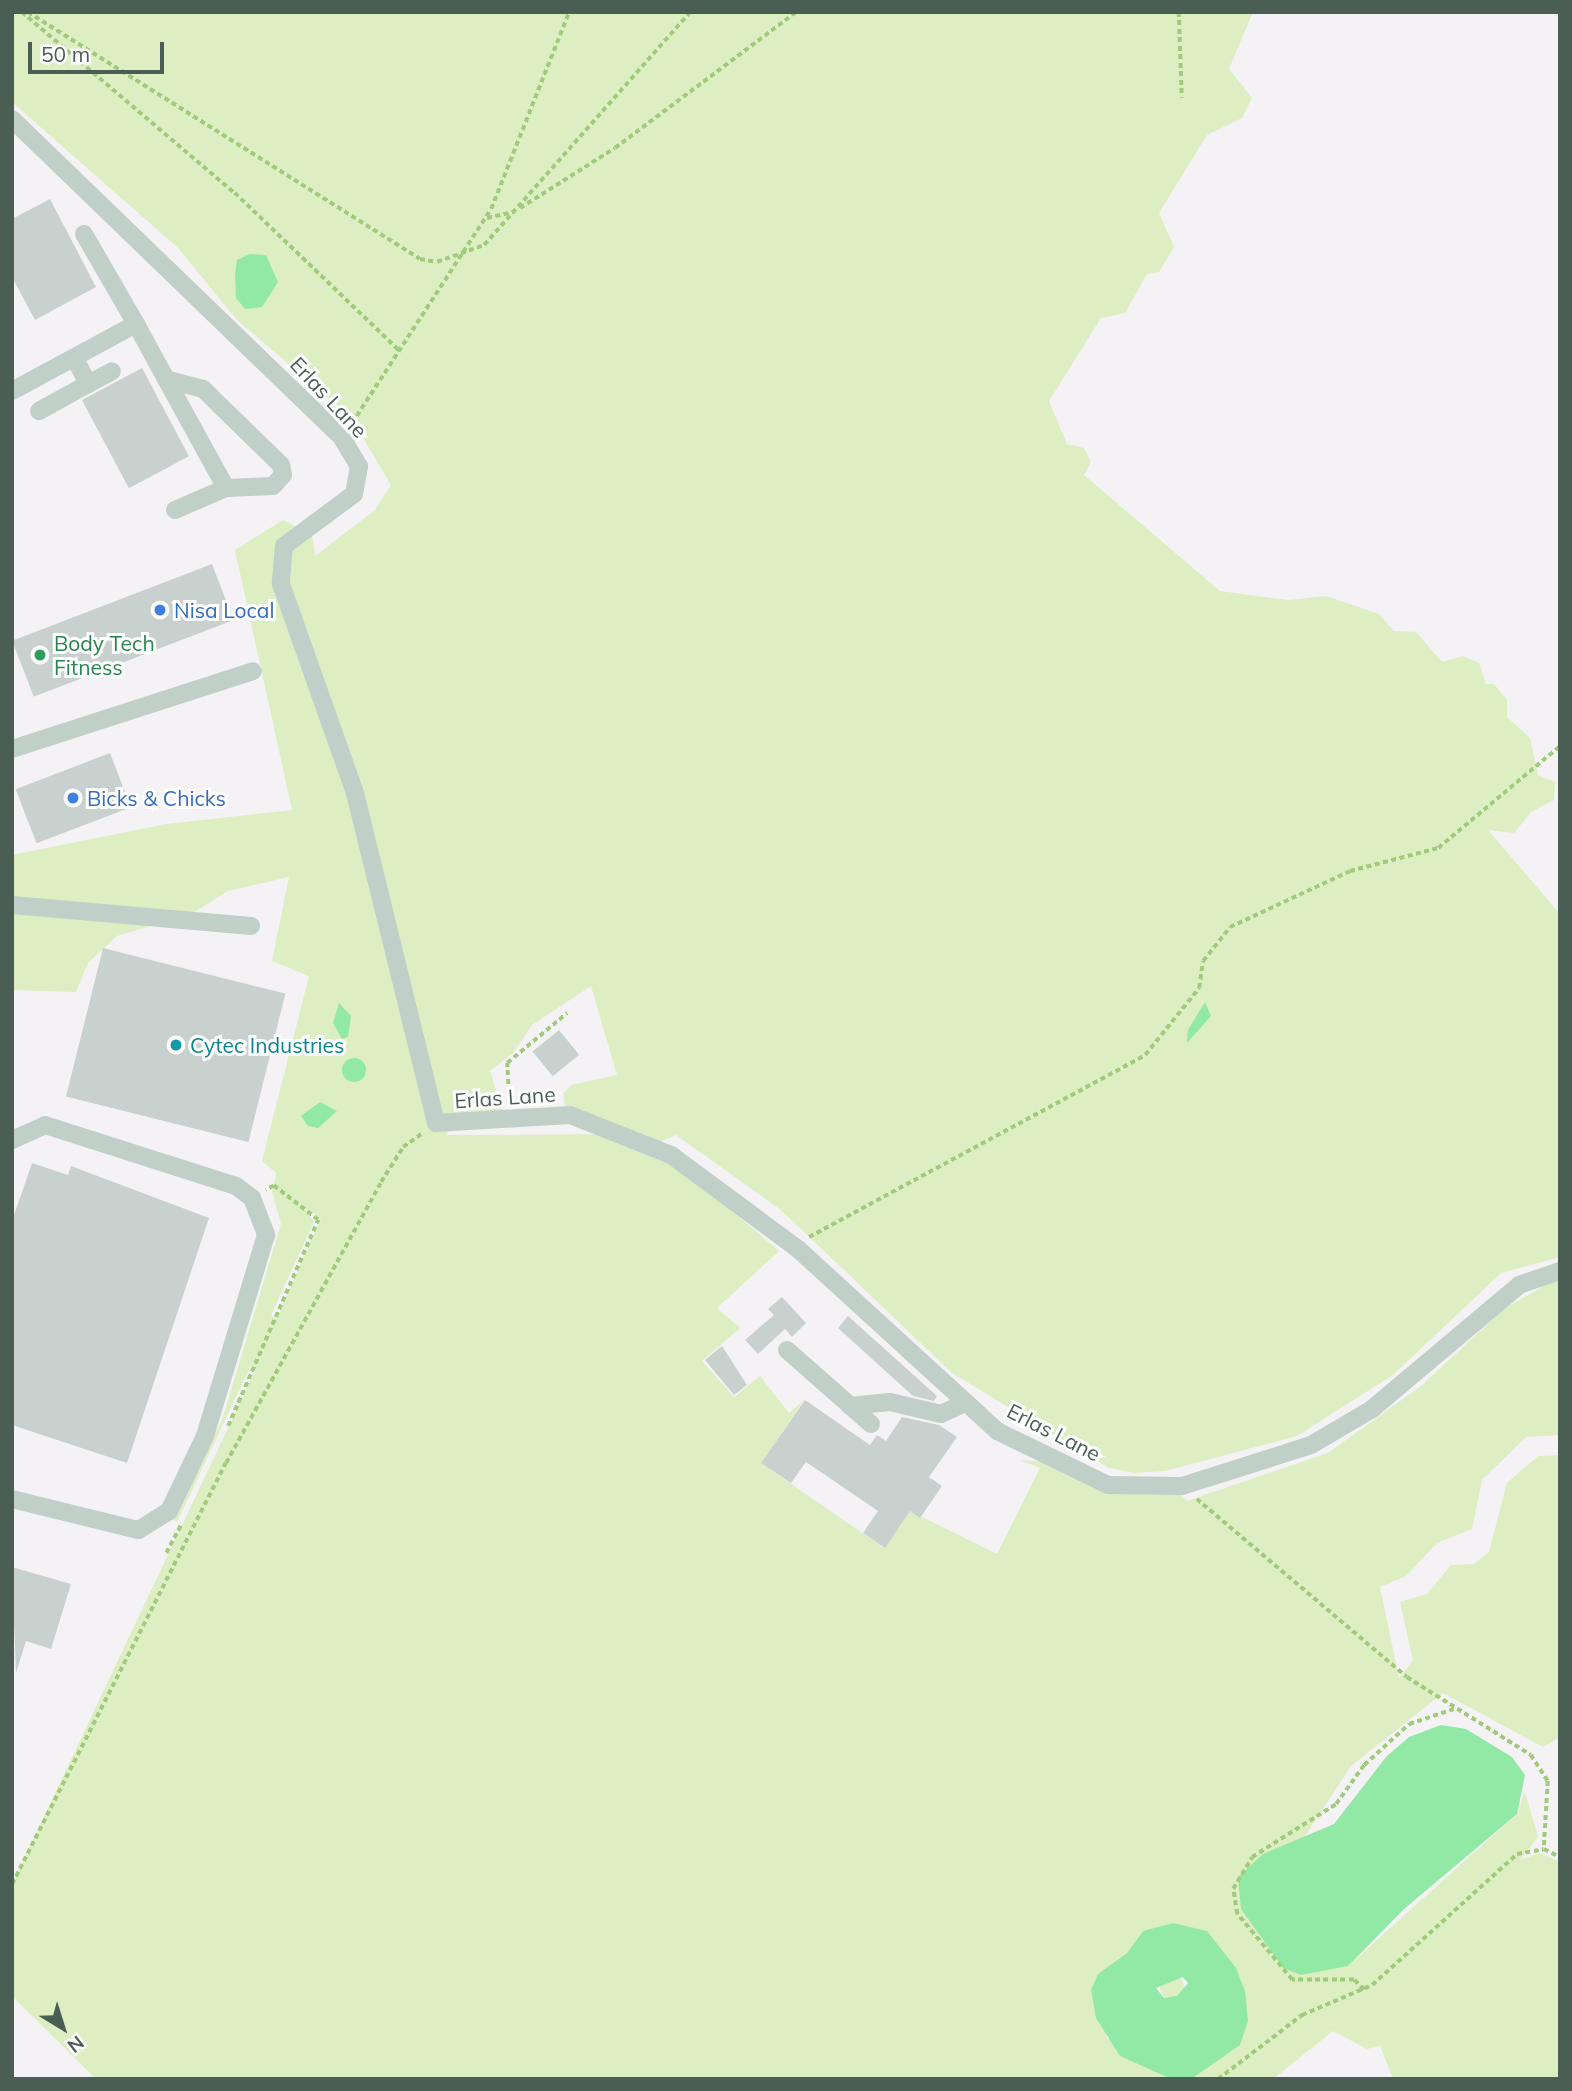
<!DOCTYPE html>
<style>
body{margin:0}
#map{position:relative;width:1572px;height:2091px;overflow:hidden;background:#f4f2f4;font-family:Mulish,sans-serif}
div>[style]{position:absolute}
[style*='--x']{left:calc(var(--x)*1px);top:calc(var(--y)*1px);width:calc(var(--w)*1px);rotate:calc(var(--a)*1deg)}
.green>*{inset:0;background:#ddeec3}
.round{border-radius:50%}
.water>*{inset:0;background:#92e9a6}
.building>*{inset:0;background:#c9d1ce;transform-origin:0 0}
.path>*{height:3.5px;margin-top:-1.75px;transform-origin:0;background:repeating-linear-gradient(90deg,#a1cb7c 0 5px,transparent 0 8.5px)}
.minor>*{height:18px;margin:-9px;padding:0 9px;transform-origin:9px;border-radius:9px;background:#c0cfc8}
.dots>*{width:19px;height:19px;translate:-50% -50%;box-sizing:border-box;border:4px solid #fff;border-radius:50%}
span{translate:-50% -50%;white-space:nowrap;text-align:center;line-height:1.15;-webkit-text-stroke:6px #fff;paint-order:stroke}
.street-label{font-size:21px;color:#4a5e54}
.shop-label{font-size:21px;color:#366cbe}
.left{translate:0 -50%;text-align:left}
.leisure-label{font-size:21px;color:#27864d}
.culture-label{font-size:21px;color:#0d838f}
.frame{position:absolute;inset:0;border:14px solid #4a5e54;pointer-events:none}
.north{position:absolute;left:28px;top:1993px;width:70px;height:70px;-webkit-text-stroke:5px #fff;paint-order:stroke;rotate:142deg;font-size:19px;font-weight:700;line-height:28px;text-align:center;color:#4a5e54}
.north::after{content:'';display:block;margin:auto;width:24px;height:32px;background:#4a5e54;clip-path:polygon(50% 0,100% 100%,50% 72%,0 100%)}
.scale{position:absolute;left:28px;top:42px;width:136px;height:32px;box-sizing:border-box;border:4px solid #4a5e54;border-top:0;padding-left:9px;font-size:21px;line-height:24px;white-space:nowrap;color:#4a5e54;-webkit-text-stroke:5px #fff;paint-order:stroke}
</style>
<div id="map">
<div class="green">
<i style="clip-path:polygon(evenodd,12px 12px,1253px 12px,1229px 69px,1252px 98px,1242px 118px,1207px 135px,1159px 213px,1174px 247px,1159px 272px,1147px 274px,1125px 313px,1101px 318px,1049px 401px,1067px 444px,1084px 448px,1091px 462px,1084px 475px,1220px 591px,1288px 600px,1326px 596px,1379px 614px,1394px 631px,1416px 632px,1442px 662px,1463px 656px,1479px 663px,1486px 684px,1494px 684px,1507px 700px,1507px 717px,1530px 738px,1538px 775px,1555px 782px,1554px 800px,1531px 812px,1514px 833px,1488px 830px,1560px 914px,1560px 1257px,1501px 1273px,1393px 1375px,1297px 1436px,1165px 1471px,1134px 1473px,1109px 1468px,952px 1373px,781px 1210px,676px 1135px,657px 1143px,565px 1106px,563px 1094px,571px 1085px,617px 1075px,591px 986px,532px 1025px,514px 1052px,490px 1071px,503px 1112px,458px 1119px,446px 1135px,618px 1134px,675px 1162px,779px 1251px,717px 1308px,740px 1328px,702px 1361px,734px 1397px,760px 1376px,789px 1413px,804px 1400px,761px 1463px,884px 1548px,910px 1511px,997px 1554px,1040px 1468px,1020px 1460px,1044px 1462px,1099px 1488px,1168px 1481px,1187px 1501px,1328px 1453px,1421px 1386px,1505px 1308px,1560px 1277px,1560px 1435px,1526px 1437px,1482px 1480px,1472px 1529px,1437px 1543px,1406px 1576px,1380px 1587px,1399px 1678px,1413px 1660px,1400px 1602px,1427px 1594px,1451px 1565px,1474px 1564px,1489px 1552px,1507px 1483px,1538px 1456px,1560px 1455px,1560px 1737px,1543px 1747px,1443px 1693px,1351px 1766px,1304px 1838px,1263px 1854px,1241px 1909px,1283px 1968px,1348px 1966px,1517px 1814px,1525px 1792px,1538px 1837px,1520px 1860px,1540px 1853px,1560px 1862px,1560px 2079px,1393px 2079px,1380px 2046px,1367px 2049px,1333px 2031px,1273px 2079px,96px 2079px,12px 1996px,12px 1884px,256px 1369px,251px 1365px,177px 1522px,172px 1519px,222px 1420px,281px 1224px,272px 1192px,276px 1173px,262px 1161px,309px 976px,272px 961px,289px 877px,228px 891px,193px 913px,117px 936px,88px 963px,76px 992px,13px 990px,12px 855px,166px 824px,292px 810px,235px 550px,283px 520px,312px 535px,315px 556px,375px 510px,391px 485px,350px 416px,237px 320px,178px 248px,12px 102px,12px 12px,304px 1208px,321px 1218px,277px 1319px,271px 1315px,314px 1222px,304px 1208px,12px 12px,1143px 1931px,1236px 1968px,1248px 2021px,1107px 2039px,1098px 1974px,1127px 1953px,1143px 1931px)"></i>
<i class="round" style="left:1160px;top:1975px;width:24px;height:24px"></i>
</div>
<div class="water">
<i style="clip-path:polygon(250px 254px,266px 255px,278px 282px,262px 307px,245px 309px,236px 298px,235px 274px,237px 260px)"></i>
<i style="clip-path:polygon(1205px 1002px,1211px 1016px,1187px 1043px,1188px 1030px)"></i>
<i style="clip-path:polygon(339px 1003px,351px 1016px,348px 1037px,342px 1039px,333px 1023px)"></i>
<i class="round" style="left:342px;top:1058px;width:24px;height:24px"></i>
<i style="clip-path:polygon(320px 1102px,337px 1111px,318px 1128px,308px 1126px,301px 1116px)"></i>
<i style="clip-path:polygon(1441px 1725px,1466px 1729px,1512px 1757px,1525px 1775px,1517px 1814px,1404px 1909px,1348px 1966px,1301px 1975px,1283px 1968px,1241px 1909px,1238px 1877px,1263px 1854px,1334px 1824px,1386px 1757px,1409px 1737px)"></i>
<i style="clip-path:polygon(evenodd,1173px 1923px,1207px 1931px,1236px 1968px,1245px 1991px,1248px 2021px,1240px 2045px,1194px 2077px,1169px 2078px,1120px 2056px,1096px 2018px,1091px 1990px,1098px 1974px,1127px 1953px,1143px 1931px,1173px 1923px,1183px 1977px,1188px 1983px,1177px 1996px,1164px 1998px,1156px 1988px,1183px 1977px)"></i>
</div>
<div class="building">
<i style="clip-path:polygon(50px 199px,96px 287px,35px 320px,12px 277px,12px 219px)"></i>
<i style="left:142px;top:368px;width:100px;height:68px;rotate:62deg"></i>
<i style="left:212px;top:564px;width:60px;height:214px;rotate:69deg"></i>
<i style="left:110px;top:753px;width:58px;height:101px;rotate:69deg"></i>
<i style="left:103px;top:948px;width:188px;height:153px;rotate:14deg"></i>
<i style="left:559px;top:1030px;width:32px;height:34px;rotate:51deg"></i>
<i style="clip-path:polygon(32px 1163px,68px 1175px,71px 1166px,209px 1218px,127px 1463px,12px 1425px,12px 1221px)"></i>
<i style="clip-path:polygon(782px 1297px,806px 1323px,792px 1337px,785px 1329px,758px 1354px,745px 1340px,774px 1315px,768px 1309px)"></i>
<i style="clip-path:polygon(848px 1316px,937px 1396px,934px 1401px,913px 1396px,838px 1328px)"></i>
<i style="clip-path:polygon(722px 1346px,747px 1385px,734px 1395px,705px 1360px)"></i>
<i style="clip-path:polygon(805px 1400px,870px 1445px,877px 1435px,886px 1441px,902px 1417px,939px 1425px,957px 1437px,929px 1477px,942px 1486px,920px 1518px,910px 1511px,885px 1548px,863px 1533px,878px 1511px,806px 1462px,791px 1483px,761px 1463px)"></i>
<i style="clip-path:polygon(12px 1567px,71px 1584px,51px 1649px,26px 1641px,16px 1673px)"></i>
</div>
<div class="path">
<i style="--x:22;--y:12;--w:280;--a:40.4"></i>
<i style="--x:235;--y:193;--w:227;--a:43.8"></i>
<i style="--x:28;--y:12;--w:463;--a:32.2"></i>
<i style="--x:420;--y:259;--w:17;--a:10"></i>
<i style="--x:437;--y:262;--w:50;--a:-19.9"></i>
<i style="--x:484;--y:245;--w:311;--a:-48.5"></i>
<i style="--x:1179;--y:12;--w:86;--a:88"></i>
<i style="--x:520;--y:208;--w:112;--a:-32.3"></i>
<i style="--x:615;--y:148;--w:226;--a:-36.9"></i>
<i style="--x:487;--y:218;--w:28;--a:-13"></i>
<i style="--x:352;--y:423;--w:255;--a:-57"></i>
<i style="--x:491;--y:209;--w:212;--a:-68.4"></i>
<i style="--x:509;--y:1101;--w:38;--a:-93"></i>
<i style="--x:507;--y:1063;--w:78;--a:-39.8"></i>
<i style="--x:809;--y:1237;--w:382;--a:-28.4"></i>
<i style="--x:1145;--y:1055;--w:86;--a:-51.1"></i>
<i style="--x:1199;--y:988;--w:27;--a:-82"></i>
<i style="--x:1203;--y:961;--w:43;--a:-51.5"></i>
<i style="--x:1230;--y:927;--w:132;--a:-25"></i>
<i style="--x:1350;--y:871;--w:91;--a:-14.6"></i>
<i style="--x:1438;--y:848;--w:159;--a:-39.9"></i>
<i style="--x:228;--y:1426;--w:225;--a:-66.4"></i>
<i style="--x:318;--y:1220;--w:56;--a:-142.3"></i>
<i style="--x:274;--y:1186;--w:9;--a:153"></i>
<i style="--x:1197;--y:1499;--w:275;--a:40.3"></i>
<i style="--x:1407;--y:1677;--w:146;--a:32.2"></i>
<i style="--x:1531;--y:1755;--w:31;--a:57"></i>
<i style="--x:1548;--y:1781;--w:68;--a:93.4"></i>
<i style="--x:166;--y:1553;--w:32;--a:-62"></i>
<i style="--x:12;--y:1884;--w:472;--a:-63.1"></i>
<i style="--x:226;--y:1463;--w:321;--a:-61.1"></i>
<i style="--x:381;--y:1182;--w:41;--a:-57.8"></i>
<i style="--x:403;--y:1147;--w:24;--a:-35"></i>
<i style="--x:1364;--y:1990;--w:14;--a:-135"></i>
<i style="--x:1354;--y:1980;--w:62;--a:180"></i>
<i style="--x:1292;--y:1980;--w:86;--a:-129.8"></i>
<i style="--x:1237;--y:1914;--w:25;--a:-99"></i>
<i style="--x:1233;--y:1889;--w:37;--a:-59"></i>
<i style="--x:1252;--y:1857;--w:99;--a:-32.2"></i>
<i style="--x:1336;--y:1804;--w:48;--a:-54.3"></i>
<i style="--x:1364;--y:1765;--w:61;--a:-42.3"></i>
<i style="--x:1409;--y:1724;--w:47;--a:-18.4"></i>
<i style="--x:1062;--y:2079;--w:41;--a:0"></i>
<i style="--x:1218;--y:2079;--w:106;--a:-37.3"></i>
<i style="--x:1302;--y:2015;--w:76;--a:-23.2"></i>
<i style="--x:1372;--y:1985;--w:195;--a:-42.1"></i>
<i style="--x:1517;--y:1854;--w:27;--a:-10"></i>
<i style="--x:1544;--y:1849;--w:18;--a:27"></i>
</div>
<div class="minor">
<i style="--x:12;--y:119;--w:459;--a:44"></i>
<i style="--x:342;--y:438;--w:33;--a:59"></i>
<i style="--x:359;--y:466;--w:28;--a:100"></i>
<i style="--x:354;--y:494;--w:87;--a:143.4"></i>
<i style="--x:284;--y:546;--w:38;--a:95"></i>
<i style="--x:281;--y:584;--w:222;--a:70.5"></i>
<i style="--x:355;--y:793;--w:340;--a:76.2"></i>
<i style="--x:436;--y:1123;--w:134;--a:-3.4"></i>
<i style="--x:570;--y:1115;--w:109;--a:21.6"></i>
<i style="--x:671;--y:1155;--w:158;--a:36.5"></i>
<i style="--x:798;--y:1249;--w:270;--a:42.4"></i>
<i style="--x:997;--y:1431;--w:123;--a:25.9"></i>
<i style="--x:1108;--y:1485;--w:74;--a:0.8"></i>
<i style="--x:1182;--y:1486;--w:135;--a:-17.6"></i>
<i style="--x:1311;--y:1445;--w:71;--a:-30.5"></i>
<i style="--x:1372;--y:1409;--w:192;--a:-40.1"></i>
<i style="--x:1519;--y:1285;--w:43;--a:-18.9"></i>
<i style="--x:84;--y:234;--w:104;--a:60"></i>
<i style="--x:88;--y:384;--w:27;--a:-28"></i>
<i style="--x:12;--y:391;--w:141;--a:-28.4"></i>
<i style="--x:136;--y:324;--w:63;--a:61.4"></i>
<i style="--x:166;--y:379;--w:124;--a:61.2"></i>
<i style="--x:226;--y:488;--w:47;--a:-2.4"></i>
<i style="--x:273;--y:486;--w:15;--a:-48"></i>
<i style="--x:283;--y:475;--w:10;--a:-101"></i>
<i style="--x:281;--y:465;--w:109;--a:-135.7"></i>
<i style="--x:203;--y:389;--w:38;--a:-165"></i>
<i style="--x:39;--y:411;--w:56;--a:-28.9"></i>
<i style="--x:88;--y:384;--w:29;--a:-117"></i>
<i style="--x:175;--y:510;--w:56;--a:-23.3"></i>
<i style="--x:12;--y:749;--w:253;--a:-17.9"></i>
<i style="--x:12;--y:905;--w:240;--a:5"></i>
<i style="--x:12;--y:1140;--w:36;--a:-24"></i>
<i style="--x:45;--y:1125;--w:201;--a:17.7"></i>
<i style="--x:236;--y:1186;--w:20;--a:37"></i>
<i style="--x:252;--y:1198;--w:40;--a:69"></i>
<i style="--x:266;--y:1235;--w:210;--a:106.9"></i>
<i style="--x:205;--y:1436;--w:83;--a:115.6"></i>
<i style="--x:169;--y:1511;--w:36;--a:148"></i>
<i style="--x:138;--y:1530;--w:130;--a:-166.2"></i>
<i style="--x:787;--y:1350;--w:112;--a:41.4"></i>
<i style="--x:850;--y:1406;--w:40;--a:-5.7"></i>
<i style="--x:890;--y:1402;--w:52;--a:13.2"></i>
<i style="--x:941;--y:1414;--w:26;--a:-25"></i>
</div>
<div class="dots">
<i style="left:160px;top:610px;background:#3f7fe0"></i>
<i style="left:40px;top:655px;background:#2e9e5b"></i>
<i style="left:73px;top:798px;background:#3f7fe0"></i>
<i style="left:176px;top:1045px;background:#0f9aa8"></i>
</div>
<div class="street-label">
<span style="left:329px;top:397px;rotate:47deg">Erlas Lane</span>
<span style="left:505px;top:1097px;rotate:-4deg">Erlas Lane</span>
<span style="left:1054px;top:1432px;rotate:27deg">Erlas Lane</span>
</div>
<div class="shop-label">
<span class="left" style="left:174px;top:610px">Nisa Local</span>
<span class="left" style="left:87px;top:798px">Bicks &amp; Chicks</span>
</div>
<div class="leisure-label">
<span class="left" style="left:54px;top:655px">Body Tech<br>Fitness</span>
</div>
<div class="culture-label">
<span class="left" style="left:190px;top:1045px">Cytec Industries</span>
</div>
<div class="frame"></div>
<div class="north">N</div>
<div class="scale">50 m</div>
</div>
